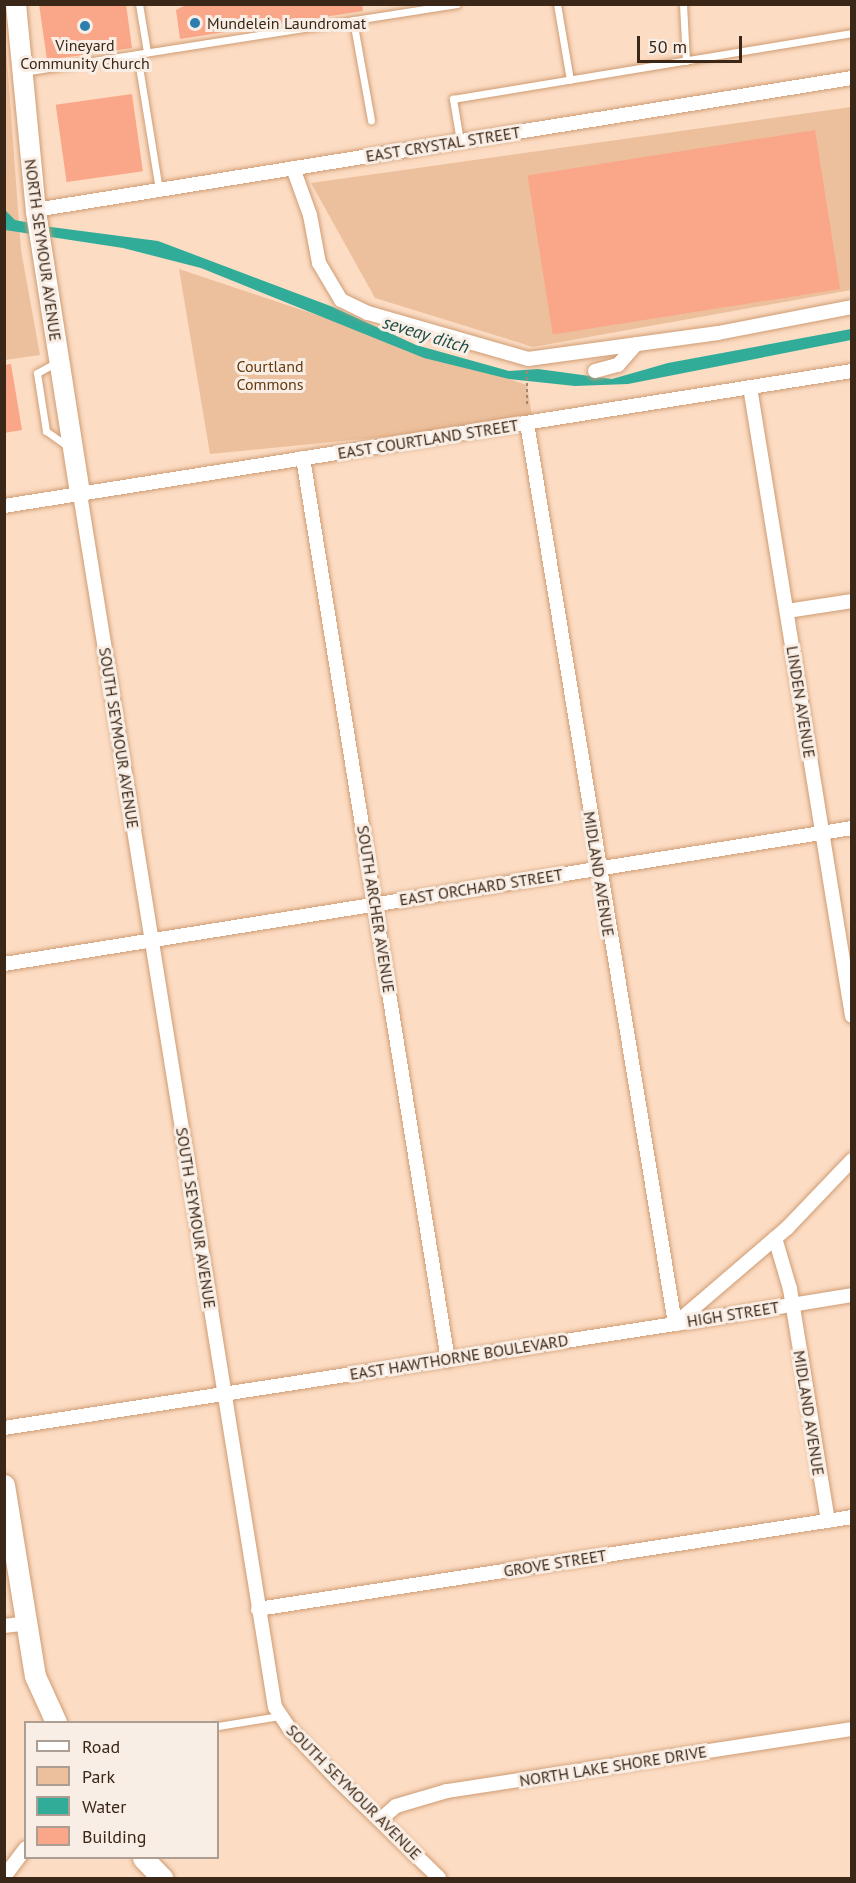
<!DOCTYPE html>
<style>
body{margin:0}
#map{position:relative;width:856px;height:1883px;overflow:hidden;background:#fcdcc3;font-family:"PT Sans",sans-serif}
div>[style]{position:absolute}
[style*='--x']{left:calc(var(--x)*1px);top:calc(var(--y)*1px);width:calc(var(--w)*1px);rotate:calc(var(--a)*1deg)}
.green>*{inset:0;background:#edc09d}
.water>*{inset:0;background:#31ac99}
.building>*{inset:0;background:#faa688;transform-origin:0 0}
.path>*{height:2px;margin-top:-1px;transform-origin:0;background:repeating-linear-gradient(90deg,#a28773 0 3px,transparent 0 6px)}
.roads{filter:drop-shadow(0 0 2px #cf9c73) drop-shadow(0 0 2px #cf9c73)}
.lane>*{height:7px;margin:-3.5px;padding:0 3.5px;transform-origin:3.5px;border-radius:3.5px;background:#fff}
.street>*{height:14px;margin:-7px;padding:0 7px;transform-origin:7px;border-radius:7px;background:#fff}
.secondary>*{height:20px;margin:-10px;padding:0 10px;transform-origin:10px;border-radius:10px;background:#fff}
.primary>*{height:21px;margin:-10.5px;padding:0 10.5px;transform-origin:10.5px;border-radius:10.5px;background:#fff}
.dots>*{width:16px;height:16px;translate:-50% -50%;box-sizing:border-box;border:3px solid #f9eee5;border-radius:50%}
span{translate:-50% -50%;white-space:nowrap;text-align:center;line-height:1.15;-webkit-text-stroke:6px #f9eee5;paint-order:stroke}
.poi-label{font-size:16px;color:#3b2717}
.left{translate:0 -50%;text-align:left}
.street-label{font-size:16px;color:#3b2717}
.park-label{font-size:16px;color:#65390d}
.water-label{font-size:18px;color:#174a42;font-style:italic}
.frame{position:absolute;inset:0;border:6px solid #3b2717;pointer-events:none}
.legend{position:absolute;left:24px;top:1721px;width:195px;height:138px;box-sizing:border-box;background:#f9eee5;border:2px solid #ad9e93;margin:0;padding:8px 10px;list-style:none;font-size:18px;color:#3b2717}
.legend li{display:flex;align-items:center;gap:12px;height:30px}
.legend b{width:30px;border:2px solid #ad9e93}
.scale{position:absolute;left:637px;top:36px;width:105px;height:27px;box-sizing:border-box;border:3px solid #3b2717;border-top:0;padding-left:8px;font-size:18px;line-height:21px;white-space:nowrap;color:#3b2717;-webkit-text-stroke:4px #f9eee5;paint-order:stroke}
</style>
<div id="map">
<div class="green">
<i style="clip-path:polygon(5px 32px,21px 250px,40px 355px,5px 360px)"></i>
<i style="clip-path:polygon(851px 107px,851px 290px,533px 347px,375px 298px,311px 183px)"></i>
<i style="clip-path:polygon(179px 269px,527px 385px,533px 422px,210px 454px)"></i>
</div>
<div class="water">
<i style="clip-path:polygon(5px 210px,15px 220px,51px 227px,158px 241px,333px 307px,416px 345px,509px 371px,538px 369px,612px 379px,668px 363px,851px 329px,851px 340px,628px 384px,575px 386px,509px 379px,424px 358px,201px 268px,123px 248px,5px 230px)"></i>
</div>
<div class="building">
<i style="clip-path:polygon(39px 4px,126px 4px,132px 48px,47px 60px)"></i>
<i style="clip-path:polygon(188px 4px,362px 4px,363px 11px,180px 39px,176px 10px)"></i>
<i style="left:132px;top:94px;width:78px;height:77px;rotate:82deg"></i>
<i style="left:815px;top:130px;width:161px;height:291px;rotate:81deg"></i>
<i style="clip-path:polygon(11px 364px,22px 430px,4px 433px,4px 365px)"></i>
</div>
<div class="path">
<i style="--x:527;--y:371;--w:34;--a:90"></i>
</div>
<div class="roads">
<div class="lane">
<i style="--x:139;--y:4;--w:49;--a:80.5"></i>
<i style="--x:557;--y:4;--w:77;--a:80.3"></i>
<i style="--x:683;--y:4;--w:57;--a:87"></i>
<i style="--x:353;--y:20;--w:102;--a:79.8"></i>
<i style="--x:137;--y:54;--w:138;--a:80.8"></i>
<i style="--x:23;--y:72;--w:439;--a:-8.9"></i>
<i style="--x:460;--y:141;--w:43;--a:-99.5"></i>
<i style="--x:453;--y:99;--w:404;--a:-9.4"></i>
<i style="--x:57;--y:362;--w:23;--a:151"></i>
<i style="--x:37;--y:373;--w:59;--a:81.2"></i>
<i style="--x:46;--y:431;--w:28;--a:35"></i>
<i style="--x:218;--y:1726;--w:62;--a:-9.3"></i>
</div>
<div class="street">
<i style="--x:293;--y:168;--w:50;--a:70.1"></i>
<i style="--x:310;--y:215;--w:49;--a:79.4"></i>
<i style="--x:319;--y:263;--w:43;--a:59.3"></i>
<i style="--x:341;--y:300;--w:30;--a:26"></i>
<i style="--x:368;--y:313;--w:166;--a:16"></i>
<i style="--x:528;--y:359;--w:192;--a:-7.8"></i>
<i style="--x:718;--y:333;--w:136;--a:-11"></i>
<i style="--x:35;--y:210;--w:828;--a:-9.18"></i>
<i style="--x:595;--y:371;--w:24;--a:-15"></i>
<i style="--x:618;--y:365;--w:28;--a:-49"></i>
<i style="--x:750;--y:387;--w:637;--a:80.79"></i>
<i style="--x:527;--y:423;--w:913;--a:80.67"></i>
<i style="--x:675;--y:1324;--w:179;--a:-9.3"></i>
<i style="--x:303;--y:458;--w:914;--a:80.87"></i>
<i style="--x:80;--y:494;--w:1229;--a:80.87"></i>
<i style="--x:275;--y:1707;--w:25;--a:56"></i>
<i style="--x:289;--y:1728;--w:70;--a:46.7"></i>
<i style="--x:337;--y:1779;--w:142;--a:44.1"></i>
<i style="--x:4;--y:506;--w:859;--a:-9.05"></i>
<i style="--x:787;--y:611;--w:66;--a:-8.7"></i>
<i style="--x:4;--y:964;--w:859;--a:-9.11"></i>
<i style="--x:775;--y:1238;--w:53;--a:73.6"></i>
<i style="--x:790;--y:1289;--w:235;--a:80.7"></i>
<i style="--x:4;--y:1428;--w:679;--a:-8.81"></i>
<i style="--x:675;--y:1324;--w:148;--a:-40.6"></i>
<i style="--x:787;--y:1228;--w:94;--a:-46.3"></i>
<i style="--x:258;--y:1609;--w:601;--a:-8.8"></i>
<i style="--x:4;--y:1626;--w:23;--a:-7"></i>
<i style="--x:381;--y:1819;--w:20;--a:-41"></i>
<i style="--x:396;--y:1806;--w:53;--a:-16.4"></i>
<i style="--x:447;--y:1791;--w:410;--a:-8.7"></i>
<i style="--x:4;--y:1877;--w:36;--a:-53"></i>
</div>
<div class="secondary">
<i style="--x:16;--y:4;--w:209;--a:84.5"></i>
<i style="--x:36;--y:212;--w:285;--a:81.1"></i>
</div>
<div class="primary">
<i style="--x:4;--y:1485;--w:193;--a:80.8"></i>
<i style="--x:35;--y:1676;--w:51;--a:65.5"></i>
<i style="--x:143;--y:1858;--w:28;--a:46"></i>
</div>
</div>
<div class="dots">
<i style="left:195px;top:23px;background:#2d7daf"></i>
<i style="left:85px;top:26px;background:#2d7daf"></i>
</div>
<div class="poi-label">
<span class="left" style="left:207px;top:23px">Mundelein Laundromat</span>
<span style="left:85px;top:54px">Vineyard<br>Community Church</span>
</div>
<div class="street-label">
<span style="left:443px;top:144px;rotate:-9deg">EAST CRYSTAL STREET</span>
<span style="left:43px;top:250px;rotate:82deg">NORTH SEYMOUR AVENUE</span>
<span style="left:428px;top:439px;rotate:-9deg">EAST COURTLAND STREET</span>
<span style="left:801px;top:702px;rotate:81deg">LINDEN AVENUE</span>
<span style="left:119px;top:738px;rotate:81deg">SOUTH SEYMOUR AVENUE</span>
<span style="left:599px;top:874px;rotate:81deg">MIDLAND AVENUE</span>
<span style="left:481px;top:887px;rotate:-9deg">EAST ORCHARD STREET</span>
<span style="left:376px;top:909px;rotate:81deg">SOUTH ARCHER AVENUE</span>
<span style="left:196px;top:1218px;rotate:81deg">SOUTH SEYMOUR AVENUE</span>
<span style="left:733px;top:1314px;rotate:-9deg">HIGH STREET</span>
<span style="left:459px;top:1357px;rotate:-9deg">EAST HAWTHORNE BOULEVARD</span>
<span style="left:809px;top:1413px;rotate:81deg">MIDLAND AVENUE</span>
<span style="left:555px;top:1563px;rotate:-9deg">GROVE STREET</span>
<span style="left:613px;top:1766px;rotate:-9deg">NORTH LAKE SHORE DRIVE</span>
<span style="left:354px;top:1792px;rotate:45deg">SOUTH SEYMOUR AVENUE</span>
</div>
<div class="park-label">
<span style="left:270px;top:375px">Courtland<br>Commons</span>
</div>
<div class="water-label">
<span style="left:426px;top:335px;rotate:17deg">seveay ditch</span>
</div>
<div class="frame"></div>
<ul class="legend">
<li><b style="height:8px;background:#fff"></b>Road</li>
<li><b style="height:16px;background:#edc09d"></b>Park</li>
<li><b style="height:16px;background:#31ac99"></b>Water</li>
<li><b style="height:16px;background:#faa688"></b>Building</li>
</ul>
<div class="scale">50 m</div>
</div>
